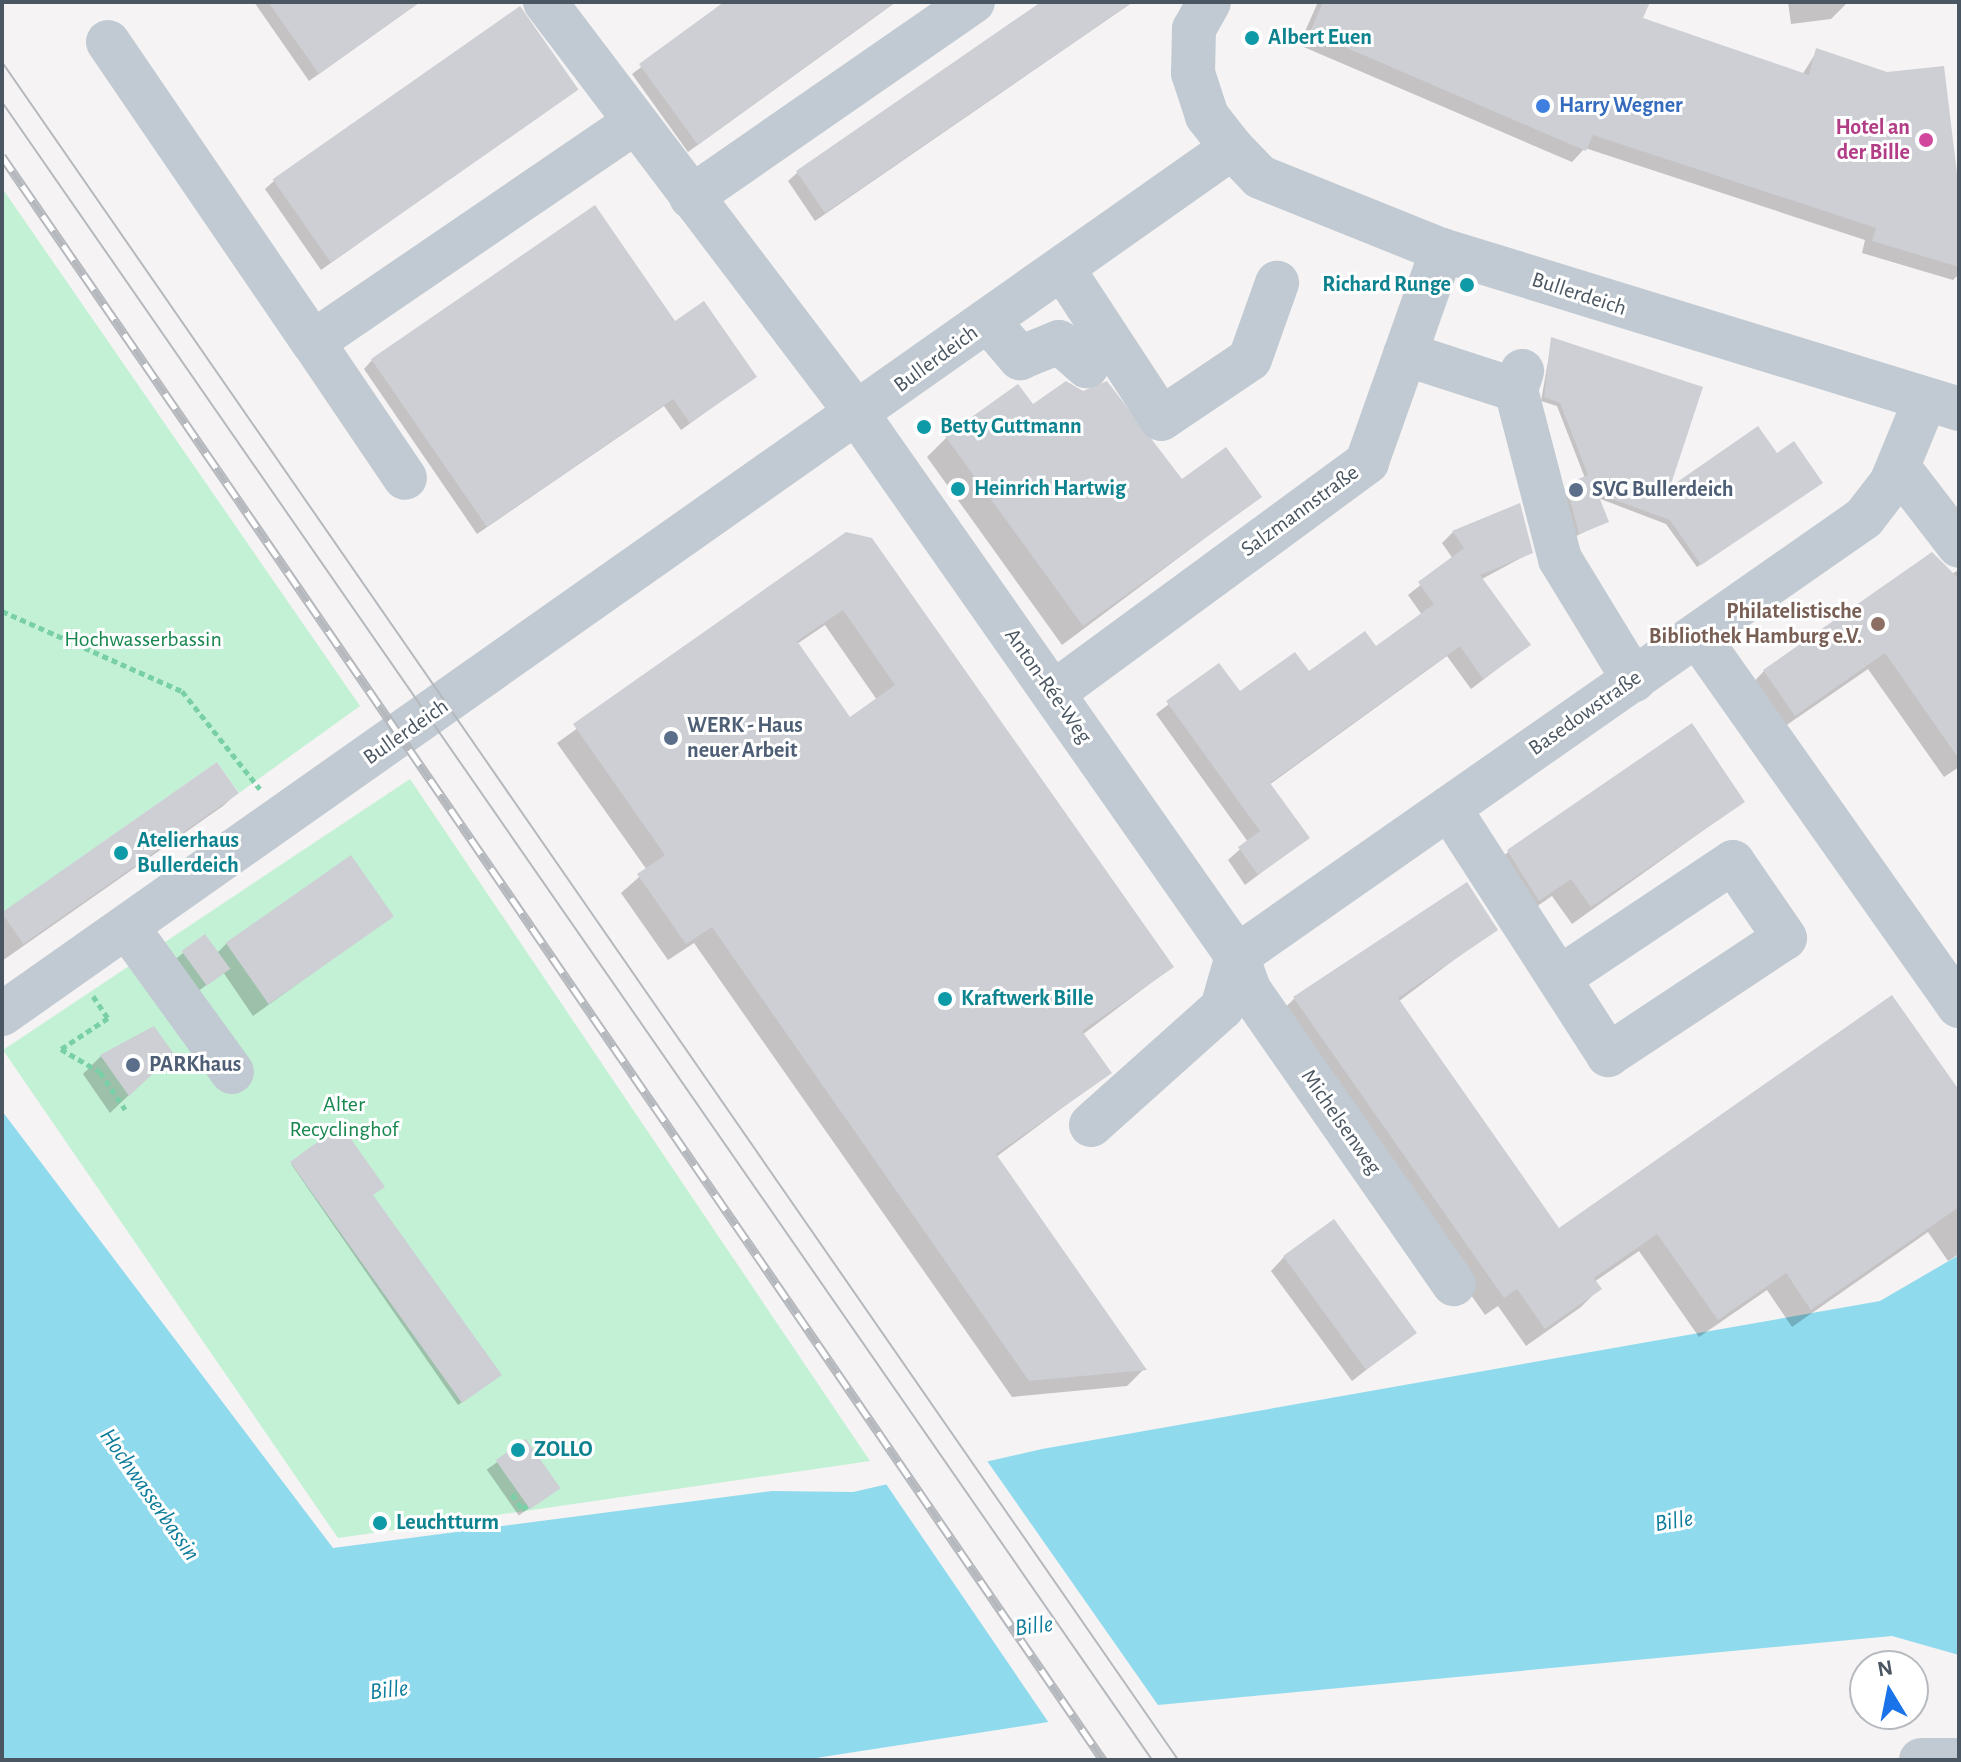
<!DOCTYPE html>
<meta charset="utf-8">
<style>
body{margin:0}
#map{position:relative;width:1961px;height:1762px;overflow:hidden;background:#f5f3f3;font-family:"Alegreya Sans",sans-serif}
div>[style]{position:absolute}
[style*='--x']{left:calc(var(--x)*1px);top:calc(var(--y)*1px);width:calc(var(--w)*1px);rotate:calc(var(--a)*1deg)}
.green>*{inset:0;background:#c3f1d5}
.water>*{inset:0;background:#90daee}
.pier>*{inset:0;background:#f5f3f3}
.shadow>*{inset:0;background:#0003;transform-origin:0 0}
.building>*{inset:0;background:#cdcfd5;transform-origin:0 0}
.path>*{height:5px;margin-top:-2.5px;transform-origin:0;background:repeating-linear-gradient(90deg,#7ad0a6 0 6px,transparent 0 10px)}
.minor>*{height:44px;margin:-22px;padding:0 22px;transform-origin:22px;border-radius:22px;background:#c1cad2}
.tram>*{height:2px;margin:-1px;padding:0 1px;transform-origin:1px;border-radius:1px;background:#b5b8bd}
.rail>*{height:9px;margin-top:-4.5px;transform-origin:0;background:repeating-linear-gradient(90deg,#fff 0 18px,#b5b8bd 0 36px);box-sizing:border-box;border-block:2px solid #b5b8bd}
.dots>*{width:22px;height:22px;translate:-50% -50%;box-sizing:border-box;border:4px solid #fff;border-radius:50%}
span{translate:-50% -50%;white-space:nowrap;text-align:center;line-height:1.15;-webkit-text-stroke:6px #fff;paint-order:stroke}
.culture-label{font-size:22px;color:#0d838f;font-weight:700}
.left{translate:0 -50%;text-align:left}
.right{translate:-100% -50%;text-align:right}
.shop-label{font-size:22px;color:#366cbe;font-weight:700}
.hotel-label{font-size:22px;color:#b23c85;font-weight:700}
.street-label{font-size:22px;color:#4a5661}
.service-label{font-size:22px;color:#4e5e75;font-weight:700}
.education-label{font-size:22px;color:#785e54;font-weight:700}
.park-label{font-size:22px;color:#17864f}
.water-label{font-size:24px;color:#0c7c9b;font-style:italic}
.frame{position:absolute;inset:0;border:4px solid #4a5661;pointer-events:none}
.north{position:absolute;left:1849px;top:1650px;width:80px;height:80px;box-sizing:border-box;background:#fff;border:2px solid #b7bbc0;border-radius:50%;rotate:350deg;font-size:22px;font-weight:700;line-height:32px;text-align:center;color:#4a5661}
.north::after{content:'';display:block;margin:auto;width:28px;height:36px;background:#1a73e8;clip-path:polygon(50% 0,100% 100%,50% 72%,0 100%)}
</style>
<div id="map">
<div class="green">
<i style="clip-path:polygon(2px 188px,360px 706px,239px 793px,217px 762px,2px 913px)"></i>
<i style="clip-path:polygon(410px 779px,870px 1461px,338px 1538px,3px 1050px)"></i>
</div>
<div class="water">
<i style="clip-path:polygon(2px 1111px,333px 1548px,772px 1491px,853px 1492px,1042px 1449px,1880px 1301px,1959px 1255px,1959px 1655px,1892px 1636px,1158px 1705px,803px 1760px,2px 1760px)"></i>
</div>
<div class="pier">
<i style="clip-path:polygon(985px 1458px,1158px 1705px,1161px 1709px,1051px 1726px,884px 1481px)"></i>
</div>
<div class="shadow">
<i style="clip-path:polygon(254px 2px,420px 2px,309px 81px)"></i>
<i style="clip-path:polygon(728px 2px,896px 2px,688px 152px,632px 74px)"></i>
<i style="clip-path:polygon(1044px 2px,1133px 2px,815px 221px,788px 181px,797px 173px)"></i>
<i style="clip-path:polygon(1318px 2px,1648px 2px,1641px 19px,1802px 75px,1817px 51px,1959px 219px,1959px 274px,1953px 280px,1862px 253px,1865px 240px,1585px 148px,1572px 162px,1299px 45px)"></i>
<i style="clip-path:polygon(1788px 2px,1848px 2px,1831px 19px,1791px 24px)"></i>
<i style="clip-path:polygon(576px 89px,321px 270px,265px 189px,274px 181px)"></i>
<i style="clip-path:polygon(675px 324px,754px 377px,681px 430px,664px 406px,477px 534px,364px 369px,372px 360px)"></i>
<i style="clip-path:polygon(1552px 339px,1667px 493px,1776px 456px,1817px 486px,1697px 567px,1666px 524px,1598px 498px,1606px 522px,1576px 536px,1563px 490px,1585px 478px,1557px 406px,1541px 401px)"></i>
<i style="clip-path:polygon(1033px 407px,1181px 482px,1260px 497px,1062px 645px,927px 457px,947px 437px)"></i>
<i style="clip-path:polygon(1518px 506px,1530px 553px,1482px 579px,1529px 645px,1471px 689px,1447px 656px,1269px 785px,1307px 838px,1245px 885px,1228px 860px,1248px 842px,1156px 714px,1218px 666px,1239px 694px,1375px 649px,1422px 615px,1408px 595px,1453px 559px,1442px 543px,1453px 532px)"></i>
<i style="clip-path:polygon(evenodd,847px 534px,1172px 967px,1082px 1035px,1109px 1073px,996px 1157px,1144px 1369px,1127px 1386px,1012px 1397px,694px 943px,668px 960px,621px 893px,647px 870px,557px 743px,847px 534px,825px 625px,877px 700px,849px 719px,797px 644px,825px 625px)"></i>
<i style="clip-path:polygon(1959px 570px,1959px 767px,1944px 777px,1868px 669px,1778px 731px,1748px 688px,1764px 671px)"></i>
<i style="clip-path:polygon(237px 793px,223px 806px,2px 961px,2px 915px)"></i>
<i style="clip-path:polygon(1743px 802px,1572px 924px,1552px 896px,1520px 918px,1490px 869px,1509px 851px)"></i>
<i style="clip-path:polygon(391px 917px,253px 1016px,223px 972px,196px 993px,173px 961px,205px 936px,217px 953px,226px 944px)"></i>
<i style="clip-path:polygon(1495px 929px,1398px 1002px,1559px 1231px,1959px 1094px,1959px 1254px,1948px 1261px,1928px 1232px,1792px 1327px,1767px 1290px,1699px 1337px,1639px 1251px,1594px 1282px,1599px 1289px,1581px 1307px,1526px 1346px,1498px 1306px,1485px 1315px,1276px 1016px,1294px 999px)"></i>
<i style="clip-path:polygon(101px 1056px,153px 1072px,110px 1113px,83px 1074px)"></i>
<i style="clip-path:polygon(291px 1164px,371px 1196px,495px 1378px,458px 1405px)"></i>
<i style="clip-path:polygon(1284px 1257px,1415px 1332px,1352px 1381px,1271px 1271px)"></i>
<i style="left:526px;top:1442px;width:56px;height:48px;rotate:55deg"></i>
</div>
<div class="building">
<i style="clip-path:polygon(268px 2px,420px 2px,319px 74px)"></i>
<i style="clip-path:polygon(724px 2px,895px 2px,698px 145px,639px 64px)"></i>
<i style="clip-path:polygon(1041px 2px,1133px 2px,825px 213px,796px 171px)"></i>
<i style="clip-path:polygon(1323px 2px,1650px 2px,1643px 18px,1809px 75px,1816px 48px,1887px 72px,1944px 66px,1959px 190px,1959px 267px,1872px 241px,1876px 228px,1593px 135px,1586px 151px,1310px 32px)"></i>
<i style="left:520px;top:6px;width:102px;height:302px;rotate:55deg"></i>
<i style="clip-path:polygon(595px 205px,675px 321px,704px 301px,757px 377px,690px 423px,673px 399px,487px 527px,371px 359px)"></i>
<i style="clip-path:polygon(1551px 337px,1703px 387px,1670px 487px,1758px 426px,1777px 453px,1794px 441px,1823px 483px,1701px 565px,1670px 520px,1598px 494px,1609px 522px,1579px 534px,1566px 484px,1588px 475px,1560px 403px,1544px 397px)"></i>
<i style="clip-path:polygon(1066px 381px,1083px 391px,1107px 381px,1182px 479px,1226px 447px,1262px 497px,1083px 626px,945px 436px,1018px 384px,1033px 404px)"></i>
<i style="clip-path:polygon(1520px 503px,1533px 553px,1480px 575px,1531px 645px,1483px 679px,1460px 646px,1270px 783px,1310px 838px,1258px 875px,1238px 847px,1260px 831px,1166px 701px,1219px 663px,1240px 691px,1295px 652px,1309px 671px,1365px 631px,1376px 646px,1434px 604px,1418px 582px,1464px 548px,1452px 531px)"></i>
<i style="clip-path:polygon(evenodd,846px 532px,872px 538px,1174px 967px,1082px 1031px,1112px 1073px,996px 1154px,1147px 1370px,1029px 1381px,712px 927px,686px 944px,637px 874px,665px 855px,573px 724px,846px 532px,843px 610px,895px 685px,850px 717px,797px 641px,843px 610px)"></i>
<i style="clip-path:polygon(1932px 552px,1959px 579px,1959px 759px,1885px 653px,1795px 716px,1763px 670px)"></i>
<i style="clip-path:polygon(1692px 723px,1745px 802px,1591px 907px,1571px 879px,1539px 901px,1507px 850px)"></i>
<i style="left:217px;top:762px;width:38px;height:263px;rotate:55deg"></i>
<i style="left:351px;top:855px;width:75px;height:153px;rotate:55deg"></i>
<i style="clip-path:polygon(1467px 882px,1498px 930px,1398px 998px,1559px 1228px,1892px 995px,1959px 1090px,1959px 1207px,1811px 1310px,1786px 1273px,1718px 1320px,1657px 1234px,1594px 1278px,1602px 1289px,1545px 1329px,1517px 1289px,1504px 1298px,1293px 997px)"></i>
<i style="left:205px;top:934px;width:43px;height:29px;rotate:54deg"></i>
<i style="clip-path:polygon(154px 1026px,174px 1054px,129px 1096px,100px 1055px)"></i>
<i style="clip-path:polygon(341px 1125px,385px 1187px,373px 1195px,502px 1375px,462px 1403px,290px 1162px)"></i>
<i style="left:1334px;top:1219px;width:141px;height:63px;rotate:54deg"></i>
<i style="left:526px;top:1439px;width:60px;height:37px;rotate:55deg"></i>
</div>
<div class="path">
<i style="--x:2;--y:611;--w:197;--a:24"></i>
<i style="--x:182;--y:691;--w:125;--a:51.5"></i>
<i style="--x:93;--y:996;--w:27;--a:56"></i>
<i style="--x:108;--y:1018;--w:56;--a:146.6"></i>
<i style="--x:61;--y:1049;--w:45;--a:30.5"></i>
<i style="--x:100;--y:1072;--w:45;--a:56"></i>
<i style="--x:512;--y:1494;--w:18;--a:56"></i>
<i style="--x:522;--y:1509;--w:9;--a:-32"></i>
</div>
<div class="minor">
<i style="--x:545;--y:2;--w:518;--a:52.84"></i>
<i style="--x:858;--y:415;--w:661;--a:54.99"></i>
<i style="--x:1237;--y:956;--w:37;--a:70"></i>
<i style="--x:1250;--y:991;--w:357;--a:55.2"></i>
<i style="--x:1209;--y:2;--w:31;--a:119"></i>
<i style="--x:1194;--y:29;--w:44;--a:91.3"></i>
<i style="--x:1193;--y:73;--w:45;--a:72"></i>
<i style="--x:1207;--y:116;--w:41;--a:52"></i>
<i style="--x:108;--y:42;--w:363;--a:55.7"></i>
<i style="--x:313;--y:342;--w:390;--a:-34.3"></i>
<i style="--x:691;--y:197;--w:343;--a:-34.7"></i>
<i style="--x:1063;--y:269;--w:179;--a:56.8"></i>
<i style="--x:1161;--y:419;--w:107;--a:-34"></i>
<i style="--x:1250;--y:359;--w:81;--a:-70.4"></i>
<i style="--x:989;--y:322;--w:48;--a:49.3"></i>
<i style="--x:1020;--y:358;--w:42;--a:-22.3"></i>
<i style="--x:1059;--y:342;--w:37;--a:41"></i>
<i style="--x:313;--y:342;--w:164;--a:55.9"></i>
<i style="--x:1405;--y:354;--w:117;--a:18"></i>
<i style="--x:1516;--y:390;--w:20;--a:-72"></i>
<i style="--x:1516;--y:390;--w:175;--a:75.4"></i>
<i style="--x:1560;--y:559;--w:142;--a:58.6"></i>
<i style="--x:1899;--y:468;--w:98;--a:52.4"></i>
<i style="--x:1697;--y:635;--w:454;--a:54.8"></i>
<i style="--x:1053;--y:693;--w:390;--a:-36.3"></i>
<i style="--x:1367;--y:462;--w:225;--a:-70.5"></i>
<i style="--x:1449;--y:808;--w:294;--a:57.2"></i>
<i style="--x:1608;--y:1055;--w:212;--a:-33.5"></i>
<i style="--x:1785;--y:938;--w:92;--a:-124.4"></i>
<i style="--x:1733;--y:862;--w:209;--a:146.3"></i>
<i style="--x:127;--y:927;--w:179;--a:54.1"></i>
<i style="--x:1237;--y:956;--w:765;--a:-34.94"></i>
<i style="--x:1864;--y:518;--w:44;--a:-52.4"></i>
<i style="--x:1891;--y:483;--w:87;--a:-67.6"></i>
<i style="--x:2;--y:1014;--w:1504;--a:-35.15"></i>
<i style="--x:1232;--y:148;--w:40;--a:46"></i>
<i style="--x:1260;--y:177;--w:196;--a:21.9"></i>
<i style="--x:1442;--y:250;--w:541;--a:17.09"></i>
<i style="--x:1091;--y:1125;--w:176;--a:-41.8"></i>
<i style="--x:1222;--y:1008;--w:54;--a:-73.9"></i>
<i style="--x:1921;--y:1760;--w:34;--a:0"></i>
</div>
<div class="tram">
<i style="--x:2;--y:62;--w:2065;--a:55.29"></i>
<i style="--x:2;--y:102;--w:2018;--a:55.25"></i>
</div>
<div class="rail">
<i style="--x:2;--y:156;--w:1946;--a:55.53"></i>
</div>
<div class="dots">
<i style="left:1252px;top:38px;background:#0f9aa8"></i>
<i style="left:1543px;top:106px;background:#3f7fe0"></i>
<i style="left:1926px;top:140px;background:#d1479c"></i>
<i style="left:1467px;top:285px;background:#0f9aa8"></i>
<i style="left:924px;top:427px;background:#0f9aa8"></i>
<i style="left:958px;top:489px;background:#0f9aa8"></i>
<i style="left:1576px;top:490px;background:#5c6f8a"></i>
<i style="left:1878px;top:624px;background:#8d6e63"></i>
<i style="left:671px;top:738px;background:#5c6f8a"></i>
<i style="left:121px;top:853px;background:#0f9aa8"></i>
<i style="left:945px;top:999px;background:#0f9aa8"></i>
<i style="left:133px;top:1065px;background:#5c6f8a"></i>
<i style="left:518px;top:1450px;background:#0f9aa8"></i>
<i style="left:380px;top:1523px;background:#0f9aa8"></i>
</div>
<div class="culture-label">
<span class="left" style="left:1268px;top:38px">Albert Euen</span>
<span class="right" style="left:1451px;top:285px">Richard Runge</span>
<span class="left" style="left:940px;top:427px">Betty Guttmann</span>
<span class="left" style="left:974px;top:489px">Heinrich Hartwig</span>
<span class="left" style="left:137px;top:853px">Atelierhaus<br>Bullerdeich</span>
<span class="left" style="left:961px;top:999px">Kraftwerk Bille</span>
<span class="left" style="left:534px;top:1450px">ZOLLO</span>
<span class="left" style="left:396px;top:1523px">Leuchtturm</span>
</div>
<div class="shop-label">
<span class="left" style="left:1559px;top:106px">Harry Wegner</span>
</div>
<div class="hotel-label">
<span class="right" style="left:1910px;top:140px">Hotel an<br>der Bille</span>
</div>
<div class="street-label">
<span style="left:1579px;top:294px;rotate:18deg">Bullerdeich</span>
<span style="left:936px;top:359px;rotate:-36deg">Bullerdeich</span>
<span style="left:1300px;top:511px;rotate:-36deg">Salzmannstraße</span>
<span style="left:1048px;top:686px;rotate:55deg">Anton-Rée-Weg</span>
<span style="left:1585px;top:713px;rotate:-35deg">Basedowstraße</span>
<span style="left:406px;top:732px;rotate:-35deg">Bullerdeich</span>
<span style="left:1341px;top:1122px;rotate:55deg">Michelsenweg</span>
</div>
<div class="service-label">
<span class="left" style="left:1592px;top:490px">SVG Bullerdeich</span>
<span class="left" style="left:687px;top:738px">WERK - Haus<br>neuer Arbeit</span>
<span class="left" style="left:149px;top:1065px">PARKhaus</span>
</div>
<div class="education-label">
<span class="right" style="left:1862px;top:624px">Philatelistische<br>Bibliothek Hamburg e.V.</span>
</div>
<div class="park-label">
<span style="left:143px;top:640px">Hochwasserbassin</span>
<span style="left:344px;top:1117px">Alter<br>Recyclinghof</span>
</div>
<div class="water-label">
<span style="left:149px;top:1495px;rotate:55deg">Hochwasserbassin</span>
<span style="left:1674px;top:1522px;rotate:-9deg">Bille</span>
<span style="left:1034px;top:1627px;rotate:-7deg">Bille</span>
<span style="left:389px;top:1691px;rotate:-6deg">Bille</span>
</div>
<div class="frame"></div>
<div class="north">N</div>
</div>
